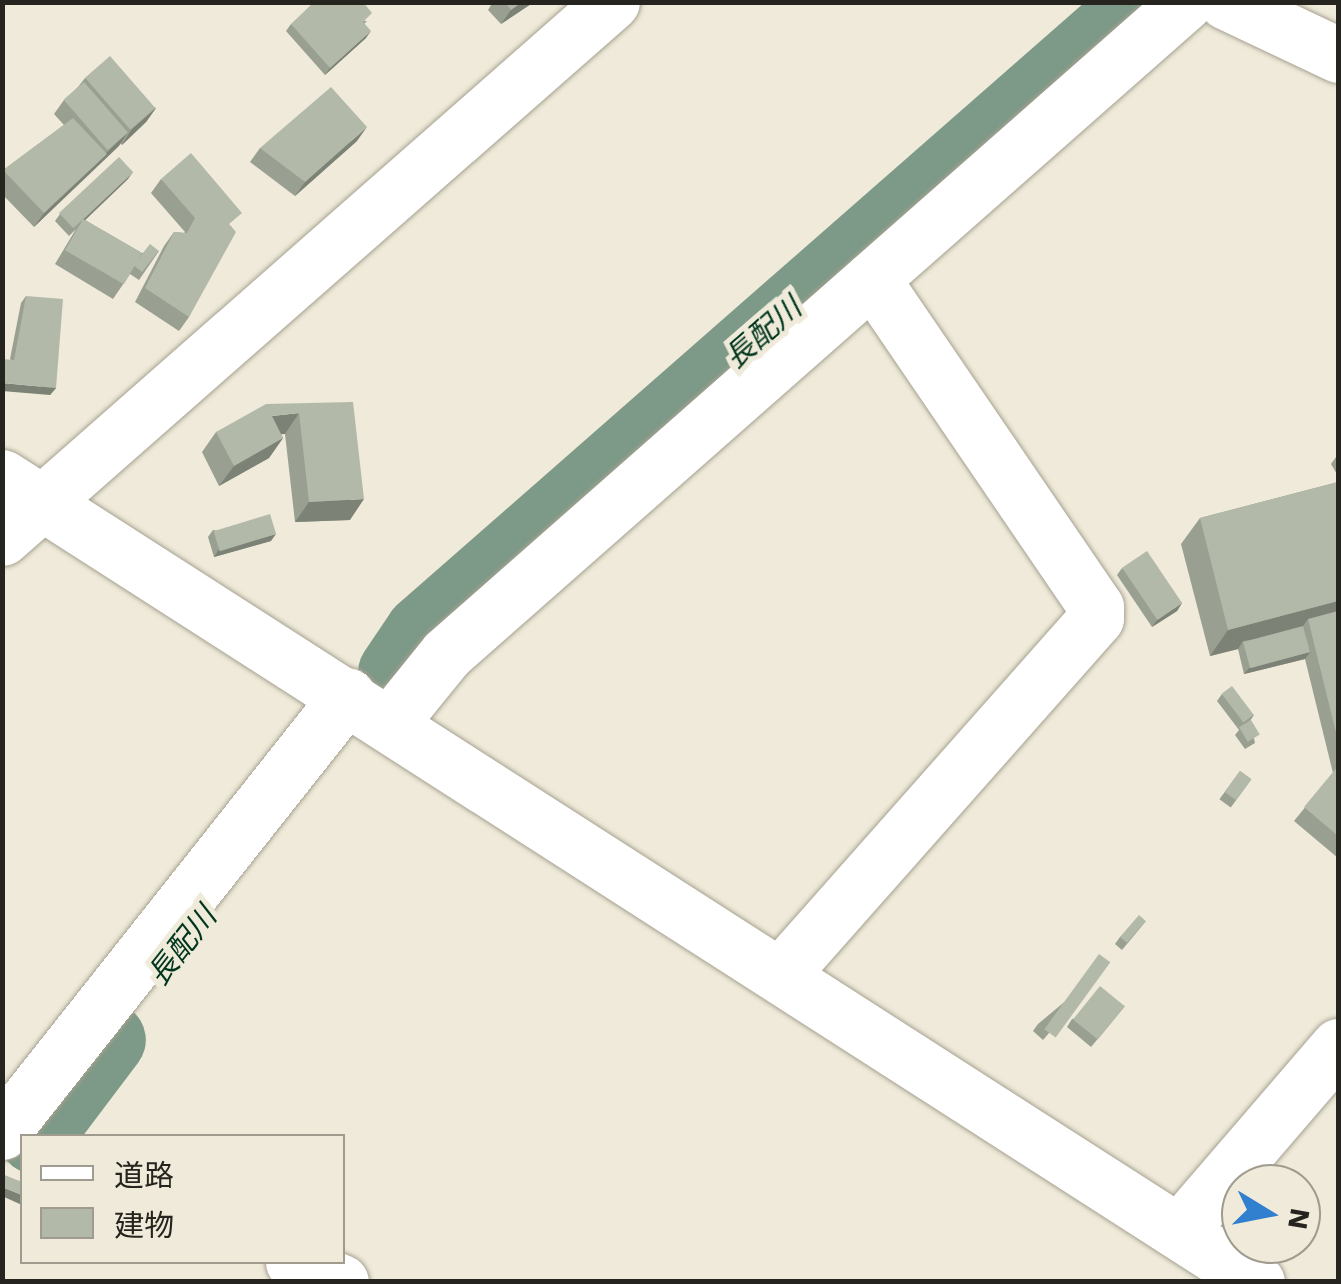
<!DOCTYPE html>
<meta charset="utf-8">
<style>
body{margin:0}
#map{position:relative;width:1341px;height:1284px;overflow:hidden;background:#efead9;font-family:"Work Sans","Noto Sans JP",sans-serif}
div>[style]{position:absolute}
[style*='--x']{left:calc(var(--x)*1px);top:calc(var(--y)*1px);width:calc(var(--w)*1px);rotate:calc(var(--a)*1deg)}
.river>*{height:75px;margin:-37.5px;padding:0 37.5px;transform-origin:37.5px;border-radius:37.5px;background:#7d9987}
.roads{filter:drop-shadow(0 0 2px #a6a191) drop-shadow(0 0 2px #a6a191)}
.minor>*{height:55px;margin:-27.5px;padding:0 27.5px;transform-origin:27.5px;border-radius:27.5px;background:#fff}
.wall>*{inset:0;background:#999f91;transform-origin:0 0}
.shaded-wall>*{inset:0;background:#7d8276}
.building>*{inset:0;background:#b2b9a9;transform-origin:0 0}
span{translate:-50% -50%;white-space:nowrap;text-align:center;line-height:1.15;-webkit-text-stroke:10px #efead9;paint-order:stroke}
.water-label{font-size:30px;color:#00361d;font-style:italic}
.frame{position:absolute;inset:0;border:5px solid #26241e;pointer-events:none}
.legend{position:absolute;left:20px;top:1134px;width:325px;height:130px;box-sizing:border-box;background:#efead9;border:2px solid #9f9b8e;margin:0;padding:12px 18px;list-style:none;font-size:30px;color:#26241e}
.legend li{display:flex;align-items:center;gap:20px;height:50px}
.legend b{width:50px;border:2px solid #9f9b8e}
.north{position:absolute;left:1221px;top:1164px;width:100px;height:100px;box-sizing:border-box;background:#efead9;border:2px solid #9f9b8e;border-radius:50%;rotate:100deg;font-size:28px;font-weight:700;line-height:40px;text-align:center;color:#26241e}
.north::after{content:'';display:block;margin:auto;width:35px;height:45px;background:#317fcf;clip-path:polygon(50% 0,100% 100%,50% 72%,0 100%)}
</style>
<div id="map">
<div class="river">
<i style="--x:395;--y:672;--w:48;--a:-56"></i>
<i style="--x:422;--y:632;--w:956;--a:-41.23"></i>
<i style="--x:35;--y:1136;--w:121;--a:-53"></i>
</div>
<div class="roads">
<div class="minor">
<i style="--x:1226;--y:2;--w:124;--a:25.3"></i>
<i style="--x:2;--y:477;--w:1491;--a:32.68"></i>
<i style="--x:2;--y:538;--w:812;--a:-41.31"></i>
<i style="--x:391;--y:722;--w:87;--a:-51"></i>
<i style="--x:446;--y:654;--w:986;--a:-41.38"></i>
<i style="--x:782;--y:973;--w:474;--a:-48.5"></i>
<i style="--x:1096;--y:618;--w:11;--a:-90"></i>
<i style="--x:1096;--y:607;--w:397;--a:-124.3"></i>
<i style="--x:2;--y:1132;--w:557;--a:-51.63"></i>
<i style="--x:1179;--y:1231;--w:244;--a:-49.3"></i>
<i style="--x:293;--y:1262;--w:52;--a:22.6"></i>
</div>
</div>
<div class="wall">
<i style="clip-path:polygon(493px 2px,534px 2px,501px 24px,488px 10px)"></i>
<i style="clip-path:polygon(367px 21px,364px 24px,366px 38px,325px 75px,286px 31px,291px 24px)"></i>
<i style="clip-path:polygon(85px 78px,156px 108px,146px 122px,122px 145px,120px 143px,34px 227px,2px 194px,2px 171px,64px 125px,54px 114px,64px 100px,78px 87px)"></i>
<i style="clip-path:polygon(357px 141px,295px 196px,250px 162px,260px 148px)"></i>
<i style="clip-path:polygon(128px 179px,85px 220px,142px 253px,159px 251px,139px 280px,130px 274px,113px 299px,55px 264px,76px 229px,69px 236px,55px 221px,60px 214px)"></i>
<i style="clip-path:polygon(161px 179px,232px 227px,189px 317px,179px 331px,135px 302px,164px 246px,174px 232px,184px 233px,185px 232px,151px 193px)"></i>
<i style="clip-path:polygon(26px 296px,56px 388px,50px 395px,10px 359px,21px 303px)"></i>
<i style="clip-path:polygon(353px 402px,350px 520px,295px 522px,285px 434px,281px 434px,283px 438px,269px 458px,219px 486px,202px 452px,216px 432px)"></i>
<i style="clip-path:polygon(1338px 456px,1338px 476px,1331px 464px,1336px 457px)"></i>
<i style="clip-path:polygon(1338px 482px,1338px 858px,1294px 821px,1333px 773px,1305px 659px,1244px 674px,1238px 649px,1210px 656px,1181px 544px,1200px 518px)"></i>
<i style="clip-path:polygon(213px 530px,271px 541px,214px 557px,208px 537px)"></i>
<i style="clip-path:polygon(1122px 568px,1182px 603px,1177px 611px,1152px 627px,1117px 575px)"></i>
<i style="clip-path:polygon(1222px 694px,1254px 715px,1250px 721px,1255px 743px,1245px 749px,1235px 735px,1239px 730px,1217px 701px)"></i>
<i style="left:1240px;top:771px;width:14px;height:35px;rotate:36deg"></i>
<i style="clip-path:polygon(1146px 921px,1122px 950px,1115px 944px,1120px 937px)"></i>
<i style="clip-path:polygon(1104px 969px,1043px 1040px,1033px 1031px,1038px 1024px)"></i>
<i style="clip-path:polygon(1125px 1006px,1091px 1047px,1067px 1027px,1072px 1019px)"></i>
</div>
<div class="shaded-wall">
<i style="clip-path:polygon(522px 2px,534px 2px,501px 24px,511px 10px)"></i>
<i style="clip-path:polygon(371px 31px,366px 38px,325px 75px,330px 68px)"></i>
<i style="clip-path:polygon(156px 108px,146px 122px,122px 145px,131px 130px)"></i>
<i style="clip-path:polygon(367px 127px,357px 141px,295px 196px,305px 182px)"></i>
<i style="clip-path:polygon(128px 132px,119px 146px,34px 227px,44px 213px)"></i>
<i style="clip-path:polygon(133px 172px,128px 179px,79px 226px,82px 221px)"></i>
<i style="clip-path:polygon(2px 383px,56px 388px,50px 395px,2px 391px)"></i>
<i style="clip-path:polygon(299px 413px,285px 434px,258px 436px,272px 416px)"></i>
<i style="clip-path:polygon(283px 438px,269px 458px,219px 486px,234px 466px)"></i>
<i style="clip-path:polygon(364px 499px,350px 520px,295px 522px,309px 502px)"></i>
<i style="clip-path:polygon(276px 534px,271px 541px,214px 557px,219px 549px)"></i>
<i style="clip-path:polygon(1338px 601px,1338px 622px,1308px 619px,1298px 633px,1243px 641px,1238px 649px,1210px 656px,1228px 630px)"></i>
<i style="clip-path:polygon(1182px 603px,1177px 611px,1152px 627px,1157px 620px)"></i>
<i style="clip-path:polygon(1310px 652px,1305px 659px,1244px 674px,1250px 667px)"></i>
<i style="clip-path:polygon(2px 1187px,22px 1195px,22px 1205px,2px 1196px)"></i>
</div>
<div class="building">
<i style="clip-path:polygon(314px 2px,363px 2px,372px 13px,363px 22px,371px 31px,330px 68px,291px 24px)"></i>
<i style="clip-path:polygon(505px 2px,522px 2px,511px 10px)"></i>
<i style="left:110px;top:56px;width:69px;height:33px;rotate:49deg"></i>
<i style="left:84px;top:82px;width:67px;height:27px;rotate:49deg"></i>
<i style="clip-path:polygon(331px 87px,367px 127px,305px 182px,260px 148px)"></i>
<i style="clip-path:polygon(73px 118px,107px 154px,44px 213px,3px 170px)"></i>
<i style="clip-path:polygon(191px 153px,242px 213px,229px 224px,236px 232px,189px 317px,145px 288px,174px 232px,187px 233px,195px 218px,161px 179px)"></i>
<i style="left:119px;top:157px;width:21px;height:82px;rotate:47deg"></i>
<i style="left:83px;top:219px;width:68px;height:36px;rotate:30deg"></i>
<i style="left:150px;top:244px;width:11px;height:27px;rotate:38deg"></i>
<i style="clip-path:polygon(26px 296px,63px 299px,56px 388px,2px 383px,2px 359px,14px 360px)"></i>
<i style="clip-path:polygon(353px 402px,364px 499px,309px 502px,299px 413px,272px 416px,283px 438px,234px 466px,216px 432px,266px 404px)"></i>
<i style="clip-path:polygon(1338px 482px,1338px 601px,1228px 630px,1200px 518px)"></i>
<i style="left:270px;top:514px;width:21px;height:59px;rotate:73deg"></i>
<i style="left:1147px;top:551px;width:63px;height:30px;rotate:56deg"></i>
<i style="clip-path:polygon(1338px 611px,1338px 741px,1308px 619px)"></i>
<i style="left:1303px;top:626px;width:27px;height:62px;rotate:75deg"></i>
<i style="left:1232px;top:686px;width:36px;height:13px;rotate:53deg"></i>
<i style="left:1251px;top:720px;width:17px;height:14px;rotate:59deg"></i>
<i style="clip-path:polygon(1338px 766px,1338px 836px,1304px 807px)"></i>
<i style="left:1240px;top:771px;width:14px;height:26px;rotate:36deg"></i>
<i style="left:1139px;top:915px;width:9px;height:29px;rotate:41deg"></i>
<i style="left:1099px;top:954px;width:14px;height:93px;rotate:36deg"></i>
<i style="left:1100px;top:986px;width:32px;height:43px;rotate:39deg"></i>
<i style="clip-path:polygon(2px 1174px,22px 1182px,22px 1195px,2px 1187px)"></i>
</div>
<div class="water-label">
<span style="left:763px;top:333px;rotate:-41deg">長配川</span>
<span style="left:182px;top:946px;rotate:-52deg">長配川</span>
</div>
<div class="frame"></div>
<ul class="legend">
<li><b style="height:12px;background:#fff"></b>道路</li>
<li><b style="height:28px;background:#b2b9a9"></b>建物</li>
</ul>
<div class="north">N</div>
</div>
